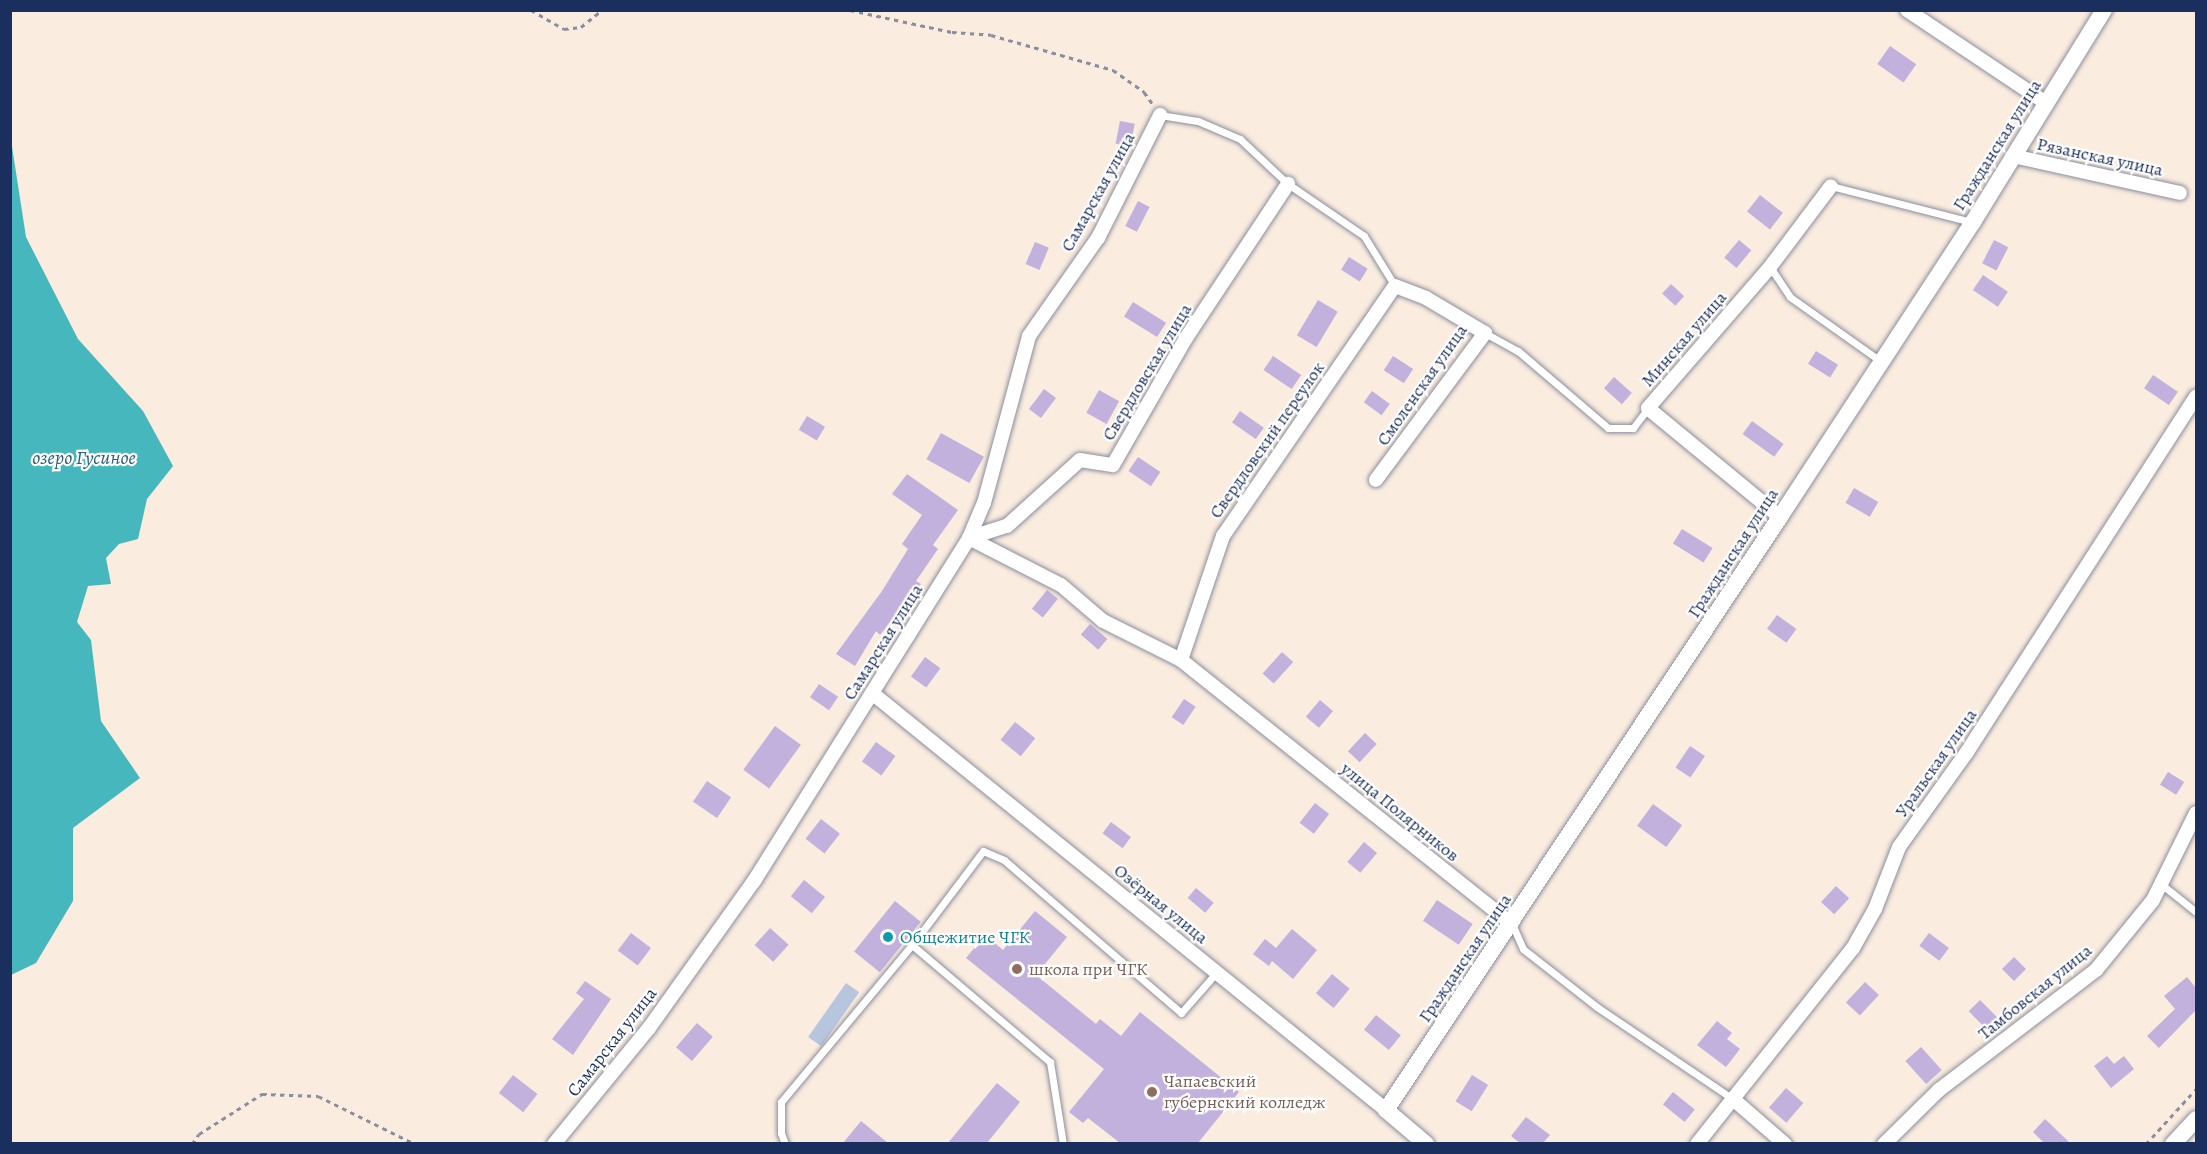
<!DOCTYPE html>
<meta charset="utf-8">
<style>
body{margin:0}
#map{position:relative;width:2207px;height:1154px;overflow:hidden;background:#faecde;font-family:Alegreya,serif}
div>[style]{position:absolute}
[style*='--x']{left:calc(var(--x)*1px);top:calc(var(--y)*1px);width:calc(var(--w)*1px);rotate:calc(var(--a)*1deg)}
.industrial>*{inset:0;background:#b8c5de;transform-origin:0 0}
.water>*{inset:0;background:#47b7be}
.building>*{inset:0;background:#c2b0dd;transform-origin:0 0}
.path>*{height:3px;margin-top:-1.5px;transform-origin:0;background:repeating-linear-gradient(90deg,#8a8e9e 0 4.5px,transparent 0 9px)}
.roads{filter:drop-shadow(0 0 2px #8a8e9e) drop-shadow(0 0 2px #8a8e9e)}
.service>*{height:7px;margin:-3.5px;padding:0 3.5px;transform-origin:3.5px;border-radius:3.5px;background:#fff}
.minor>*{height:14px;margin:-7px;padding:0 7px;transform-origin:7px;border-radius:7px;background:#fff}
.tertiary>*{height:16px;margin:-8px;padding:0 8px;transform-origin:8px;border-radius:8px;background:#fff}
.dots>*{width:16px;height:16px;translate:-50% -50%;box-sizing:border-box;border:3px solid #fff;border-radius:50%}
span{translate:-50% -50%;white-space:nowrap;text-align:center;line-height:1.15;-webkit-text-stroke:4.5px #fff;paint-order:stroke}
.street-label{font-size:18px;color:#1b2f5e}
.culture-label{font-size:18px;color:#0d838f}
.left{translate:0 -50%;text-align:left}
.education-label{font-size:18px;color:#785e54}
.water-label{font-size:20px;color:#2a5f80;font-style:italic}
.frame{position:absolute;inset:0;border:12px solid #1b2f5e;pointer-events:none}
</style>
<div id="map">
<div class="industrial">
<i style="left:846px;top:983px;width:16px;height:66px;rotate:35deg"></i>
</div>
<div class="water">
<i style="clip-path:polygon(11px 140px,26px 237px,78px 339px,143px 411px,173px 466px,147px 499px,138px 539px,119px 544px,106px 558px,111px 584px,88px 586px,77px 622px,91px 640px,101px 721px,140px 778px,73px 828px,73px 901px,36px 963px,11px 975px)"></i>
</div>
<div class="building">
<i style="left:1890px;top:46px;width:32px;height:22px;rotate:35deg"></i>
<i style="left:1120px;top:121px;width:15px;height:23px;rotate:11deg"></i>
<i style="left:1760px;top:195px;width:29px;height:21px;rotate:38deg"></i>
<i style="left:1138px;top:201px;width:13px;height:28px;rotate:27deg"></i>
<i style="left:1739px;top:240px;width:16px;height:23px;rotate:40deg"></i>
<i style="left:1994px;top:240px;width:16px;height:26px;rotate:27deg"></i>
<i style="left:1035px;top:242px;width:15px;height:24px;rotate:23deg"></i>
<i style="left:1349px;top:257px;width:22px;height:15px;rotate:32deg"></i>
<i style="left:1983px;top:275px;width:30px;height:18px;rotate:34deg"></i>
<i style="left:1671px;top:284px;width:18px;height:13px;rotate:43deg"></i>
<i style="left:1318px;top:300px;width:23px;height:41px;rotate:31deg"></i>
<i style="left:1133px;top:302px;width:39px;height:17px;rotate:32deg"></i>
<i style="left:1816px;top:351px;width:26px;height:15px;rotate:32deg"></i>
<i style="left:1273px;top:356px;width:34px;height:17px;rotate:34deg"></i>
<i style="left:1393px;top:356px;width:24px;height:17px;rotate:33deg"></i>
<i style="left:2153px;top:375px;width:30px;height:16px;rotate:34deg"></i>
<i style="left:1614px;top:377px;width:24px;height:15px;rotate:42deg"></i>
<i style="left:1044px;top:389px;width:15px;height:25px;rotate:37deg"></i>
<i style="left:1099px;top:390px;width:23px;height:26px;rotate:29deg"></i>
<i style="left:1372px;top:391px;width:22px;height:14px;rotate:36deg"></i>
<i style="left:1240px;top:411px;width:29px;height:14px;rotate:35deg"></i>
<i style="left:807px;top:416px;width:21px;height:16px;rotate:31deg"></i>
<i style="left:1752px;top:421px;width:39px;height:16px;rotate:36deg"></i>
<i style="left:941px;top:433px;width:49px;height:30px;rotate:29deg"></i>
<i style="left:1138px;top:457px;width:27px;height:17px;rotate:34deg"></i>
<i style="clip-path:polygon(907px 474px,958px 510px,933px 545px,938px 549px,916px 581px,921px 584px,880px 635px,876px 631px,855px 666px,836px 654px,882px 591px,908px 549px,902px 544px,922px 515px,892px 494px)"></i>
<i style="left:1854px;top:488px;width:28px;height:17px;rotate:30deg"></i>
<i style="left:1682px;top:529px;width:36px;height:17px;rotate:32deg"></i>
<i style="left:1047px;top:590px;width:14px;height:24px;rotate:39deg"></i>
<i style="left:1777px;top:615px;width:24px;height:17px;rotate:36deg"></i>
<i style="left:1090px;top:624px;width:23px;height:14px;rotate:41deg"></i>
<i style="left:1282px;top:652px;width:15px;height:29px;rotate:42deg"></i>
<i style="left:925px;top:657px;width:19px;height:24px;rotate:36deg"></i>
<i style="left:819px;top:684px;width:23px;height:16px;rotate:34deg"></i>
<i style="left:1184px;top:699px;width:14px;height:22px;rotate:34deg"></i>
<i style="left:1320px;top:700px;width:17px;height:22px;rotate:40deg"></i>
<i style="left:1015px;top:722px;width:26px;height:23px;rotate:39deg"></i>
<i style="left:775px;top:726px;width:32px;height:54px;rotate:36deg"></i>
<i style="left:1365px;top:733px;width:16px;height:25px;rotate:43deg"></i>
<i style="left:876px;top:742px;width:24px;height:24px;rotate:36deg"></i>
<i style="left:1690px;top:746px;width:18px;height:26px;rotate:34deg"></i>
<i style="left:2168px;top:772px;width:19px;height:15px;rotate:32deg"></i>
<i style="left:707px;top:781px;width:29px;height:25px;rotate:34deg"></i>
<i style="left:1315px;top:803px;width:18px;height:25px;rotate:38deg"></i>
<i style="left:1653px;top:804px;width:36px;height:27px;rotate:36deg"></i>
<i style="left:821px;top:819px;width:24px;height:25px;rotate:38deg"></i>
<i style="left:1111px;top:822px;width:25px;height:14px;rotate:37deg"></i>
<i style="left:1364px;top:842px;width:17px;height:26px;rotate:40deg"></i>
<i style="left:804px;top:880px;width:27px;height:21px;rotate:39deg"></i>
<i style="left:1836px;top:886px;width:18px;height:22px;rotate:43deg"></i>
<i style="left:1196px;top:888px;width:23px;height:13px;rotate:40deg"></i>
<i style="left:1437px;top:900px;width:43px;height:25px;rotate:34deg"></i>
<i style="left:895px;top:901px;width:33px;height:65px;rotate:39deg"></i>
<i style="clip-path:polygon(1035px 911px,1067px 937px,1036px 975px,1096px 1024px,1100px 1019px,1121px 1036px,1140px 1012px,1239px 1092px,1198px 1143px,1120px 1143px,1088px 1118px,1083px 1123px,1069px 1112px,1104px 1069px,966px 958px,985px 935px,1003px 950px)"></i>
<i style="left:770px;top:928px;width:25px;height:23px;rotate:42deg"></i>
<i style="clip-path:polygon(1292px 929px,1317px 950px,1293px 979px,1272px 961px,1269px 966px,1253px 954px,1265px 939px,1276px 948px)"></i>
<i style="left:631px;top:933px;width:25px;height:22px;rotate:37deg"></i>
<i style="left:1929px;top:933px;width:25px;height:16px;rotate:37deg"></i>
<i style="left:2014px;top:957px;width:17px;height:17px;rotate:45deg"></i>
<i style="left:1332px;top:974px;width:23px;height:25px;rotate:40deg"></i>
<i style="clip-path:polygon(2187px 977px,2196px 988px,2196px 1010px,2159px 1048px,2147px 1036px,2175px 1009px,2164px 996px)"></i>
<i style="clip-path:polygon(585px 981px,611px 999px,573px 1055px,552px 1039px,584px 999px,576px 993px)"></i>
<i style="left:1865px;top:982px;width:19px;height:28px;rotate:43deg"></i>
<i style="left:1980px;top:1000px;width:25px;height:16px;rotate:45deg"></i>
<i style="left:1376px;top:1015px;width:32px;height:19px;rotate:39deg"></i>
<i style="clip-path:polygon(1717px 1021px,1732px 1033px,1727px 1039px,1740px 1049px,1726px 1067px,1697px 1045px)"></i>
<i style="left:697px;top:1023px;width:21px;height:32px;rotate:41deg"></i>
<i style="left:1921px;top:1047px;width:31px;height:21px;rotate:48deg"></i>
<i style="clip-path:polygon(2107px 1056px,2114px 1064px,2124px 1056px,2134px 1069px,2111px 1088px,2094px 1066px)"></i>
<i style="left:513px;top:1075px;width:31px;height:23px;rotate:38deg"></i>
<i style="left:1472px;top:1075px;width:19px;height:31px;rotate:32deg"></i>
<i style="clip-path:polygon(997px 1083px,1020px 1102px,987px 1143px,948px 1143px)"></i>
<i style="left:1786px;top:1088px;width:23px;height:26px;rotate:41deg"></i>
<i style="left:1673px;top:1092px;width:28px;height:16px;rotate:39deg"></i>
<i style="clip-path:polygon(1526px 1117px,1550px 1135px,1543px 1143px,1520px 1143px,1511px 1136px)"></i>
<i style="clip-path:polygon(2045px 1119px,2070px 1143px,2044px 1143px,2033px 1132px)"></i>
<i style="clip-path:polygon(861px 1121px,888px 1143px,843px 1143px)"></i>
</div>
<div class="path">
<i style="--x:531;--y:10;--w:38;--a:30"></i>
<i style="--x:564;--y:29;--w:17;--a:-7"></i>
<i style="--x:581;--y:27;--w:27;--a:-39"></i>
<i style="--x:850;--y:10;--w:104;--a:12.2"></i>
<i style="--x:952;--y:32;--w:39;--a:4"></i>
<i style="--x:991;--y:35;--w:127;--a:16"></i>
<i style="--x:1113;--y:70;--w:38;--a:35"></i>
<i style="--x:1144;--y:92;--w:14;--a:54"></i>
<i style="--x:192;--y:1144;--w:12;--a:-55"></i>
<i style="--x:199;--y:1134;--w:75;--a:-32.4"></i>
<i style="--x:262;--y:1094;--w:56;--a:2"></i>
<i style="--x:318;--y:1096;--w:108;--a:26.3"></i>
<i style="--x:2146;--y:1144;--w:74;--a:-47.7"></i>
</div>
<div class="roads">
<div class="service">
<i style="--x:1160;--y:115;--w:38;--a:9"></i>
<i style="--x:1198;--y:121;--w:46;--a:23.2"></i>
<i style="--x:1240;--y:139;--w:66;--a:43.2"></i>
<i style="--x:1288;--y:184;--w:92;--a:34.4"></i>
<i style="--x:1364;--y:236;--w:59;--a:58.2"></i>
<i style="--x:1831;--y:186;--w:145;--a:14.4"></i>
<i style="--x:1770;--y:267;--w:36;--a:56"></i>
<i style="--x:1790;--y:297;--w:109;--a:35.3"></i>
<i style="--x:1485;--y:333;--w:38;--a:29"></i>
<i style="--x:1518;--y:351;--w:118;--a:40.5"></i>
<i style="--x:1608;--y:428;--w:25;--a:0"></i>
<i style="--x:1633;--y:428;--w:25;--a:-53"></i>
<i style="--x:2161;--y:884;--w:45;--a:38.7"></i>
<i style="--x:1512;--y:924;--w:27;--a:66"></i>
<i style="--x:1523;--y:949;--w:94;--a:38.1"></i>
<i style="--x:1597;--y:1007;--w:164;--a:34.1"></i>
<i style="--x:912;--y:945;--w:181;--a:40.3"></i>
<i style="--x:1050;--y:1062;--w:83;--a:81"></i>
<i style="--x:785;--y:1144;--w:12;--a:-110"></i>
<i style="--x:781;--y:1133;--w:31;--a:-90"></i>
<i style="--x:781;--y:1102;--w:204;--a:-50.2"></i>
<i style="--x:912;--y:945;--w:118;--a:-52.9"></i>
<i style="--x:983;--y:851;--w:23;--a:23"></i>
<i style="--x:1004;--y:860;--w:234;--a:40.8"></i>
<i style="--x:1181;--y:1013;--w:53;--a:-48.8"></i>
</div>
<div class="minor">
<i style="--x:1907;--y:10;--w:167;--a:33.8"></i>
<i style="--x:2013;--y:156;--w:171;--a:12.5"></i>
<i style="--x:1780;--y:517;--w:171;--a:-140.5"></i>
<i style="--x:1648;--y:408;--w:186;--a:-49.1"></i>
<i style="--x:1770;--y:267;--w:101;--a:-53"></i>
<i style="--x:969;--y:538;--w:103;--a:27.1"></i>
<i style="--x:1061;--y:585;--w:55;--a:40.6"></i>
<i style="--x:1103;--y:621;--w:87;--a:26.6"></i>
<i style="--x:1181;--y:660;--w:423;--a:38.6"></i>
<i style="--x:969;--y:538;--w:40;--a:-18"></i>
<i style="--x:1007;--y:526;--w:98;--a:-42.1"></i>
<i style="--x:1080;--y:460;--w:33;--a:9"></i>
<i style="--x:1113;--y:465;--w:146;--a:-60.1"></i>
<i style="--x:1186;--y:338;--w:185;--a:-56.5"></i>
<i style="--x:1181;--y:660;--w:131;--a:-71.3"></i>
<i style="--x:1223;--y:536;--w:303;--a:-55.5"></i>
<i style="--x:1395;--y:286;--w:33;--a:21"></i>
<i style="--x:1426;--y:298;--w:69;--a:30.7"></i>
<i style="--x:1485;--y:333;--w:183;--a:126.6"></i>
<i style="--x:872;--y:693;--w:662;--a:39.05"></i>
<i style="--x:1733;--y:1099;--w:69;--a:40.9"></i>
<i style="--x:554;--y:1144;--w:150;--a:-50.7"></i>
<i style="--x:649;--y:1028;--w:181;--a:-54.5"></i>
<i style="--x:754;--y:881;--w:405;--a:-57.9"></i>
<i style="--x:969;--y:538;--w:38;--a:-67"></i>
<i style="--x:984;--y:503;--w:173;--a:-74.9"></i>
<i style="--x:1029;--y:336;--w:120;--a:-54.9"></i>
<i style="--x:1098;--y:238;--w:138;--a:-63.2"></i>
<i style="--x:1697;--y:1144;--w:251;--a:-51.5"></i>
<i style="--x:1853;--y:948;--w:45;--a:-60.6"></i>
<i style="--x:1875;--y:909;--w:66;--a:-68.8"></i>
<i style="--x:1899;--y:847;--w:117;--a:-54.4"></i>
<i style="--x:1967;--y:752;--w:423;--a:-57.2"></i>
<i style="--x:1884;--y:1144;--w:77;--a:-44.5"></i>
<i style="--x:1939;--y:1090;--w:198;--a:-37.4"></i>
<i style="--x:2096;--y:970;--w:90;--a:-50.8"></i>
<i style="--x:2153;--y:900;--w:97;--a:-63.7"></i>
</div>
<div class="tertiary">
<i style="--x:1426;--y:1144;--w:52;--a:-139.6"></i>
<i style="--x:1386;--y:1110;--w:712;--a:-56.4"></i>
<i style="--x:1780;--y:517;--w:353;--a:-56.8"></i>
<i style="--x:1973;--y:222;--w:249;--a:-58.3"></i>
<i style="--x:2173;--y:1144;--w:34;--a:-47"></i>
</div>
</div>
<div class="dots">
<i style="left:888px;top:937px;background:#0f9aa8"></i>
<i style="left:1017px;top:969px;background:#8d6e63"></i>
<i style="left:1152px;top:1092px;background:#8d6e63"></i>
</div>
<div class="street-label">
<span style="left:1997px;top:145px;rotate:-58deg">Гражданская улица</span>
<span style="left:2100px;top:157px;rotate:12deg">Рязанская улица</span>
<span style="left:1098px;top:192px;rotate:-61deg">Самарская улица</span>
<span style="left:1684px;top:339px;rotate:-49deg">Минская улица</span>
<span style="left:1147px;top:372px;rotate:-59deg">Свердловская улица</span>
<span style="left:1422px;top:385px;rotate:-55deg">Смоленская улица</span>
<span style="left:1267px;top:440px;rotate:-55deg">Свердловский переулок</span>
<span style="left:1733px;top:553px;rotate:-57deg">Гражданская улица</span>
<span style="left:883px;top:642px;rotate:-58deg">Самарская улица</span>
<span style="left:1936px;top:763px;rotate:-55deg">Уральская улица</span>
<span style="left:1400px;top:812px;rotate:39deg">улица Полярников</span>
<span style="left:1161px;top:904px;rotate:39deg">Озёрная улица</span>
<span style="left:1465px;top:958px;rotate:-56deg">Гражданская улица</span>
<span style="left:2035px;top:992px;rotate:-39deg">Тамбовская улица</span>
<span style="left:612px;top:1042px;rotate:-52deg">Самарская улица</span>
</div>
<div class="culture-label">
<span class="left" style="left:900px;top:937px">Общежитие ЧГК</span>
</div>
<div class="education-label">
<span class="left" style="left:1029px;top:969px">школа при ЧГК</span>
<span class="left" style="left:1164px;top:1092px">Чапаевский<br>губернский колледж</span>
</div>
<div class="water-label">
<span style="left:84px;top:457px">озеро Гусиное</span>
</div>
<div class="frame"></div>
</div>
